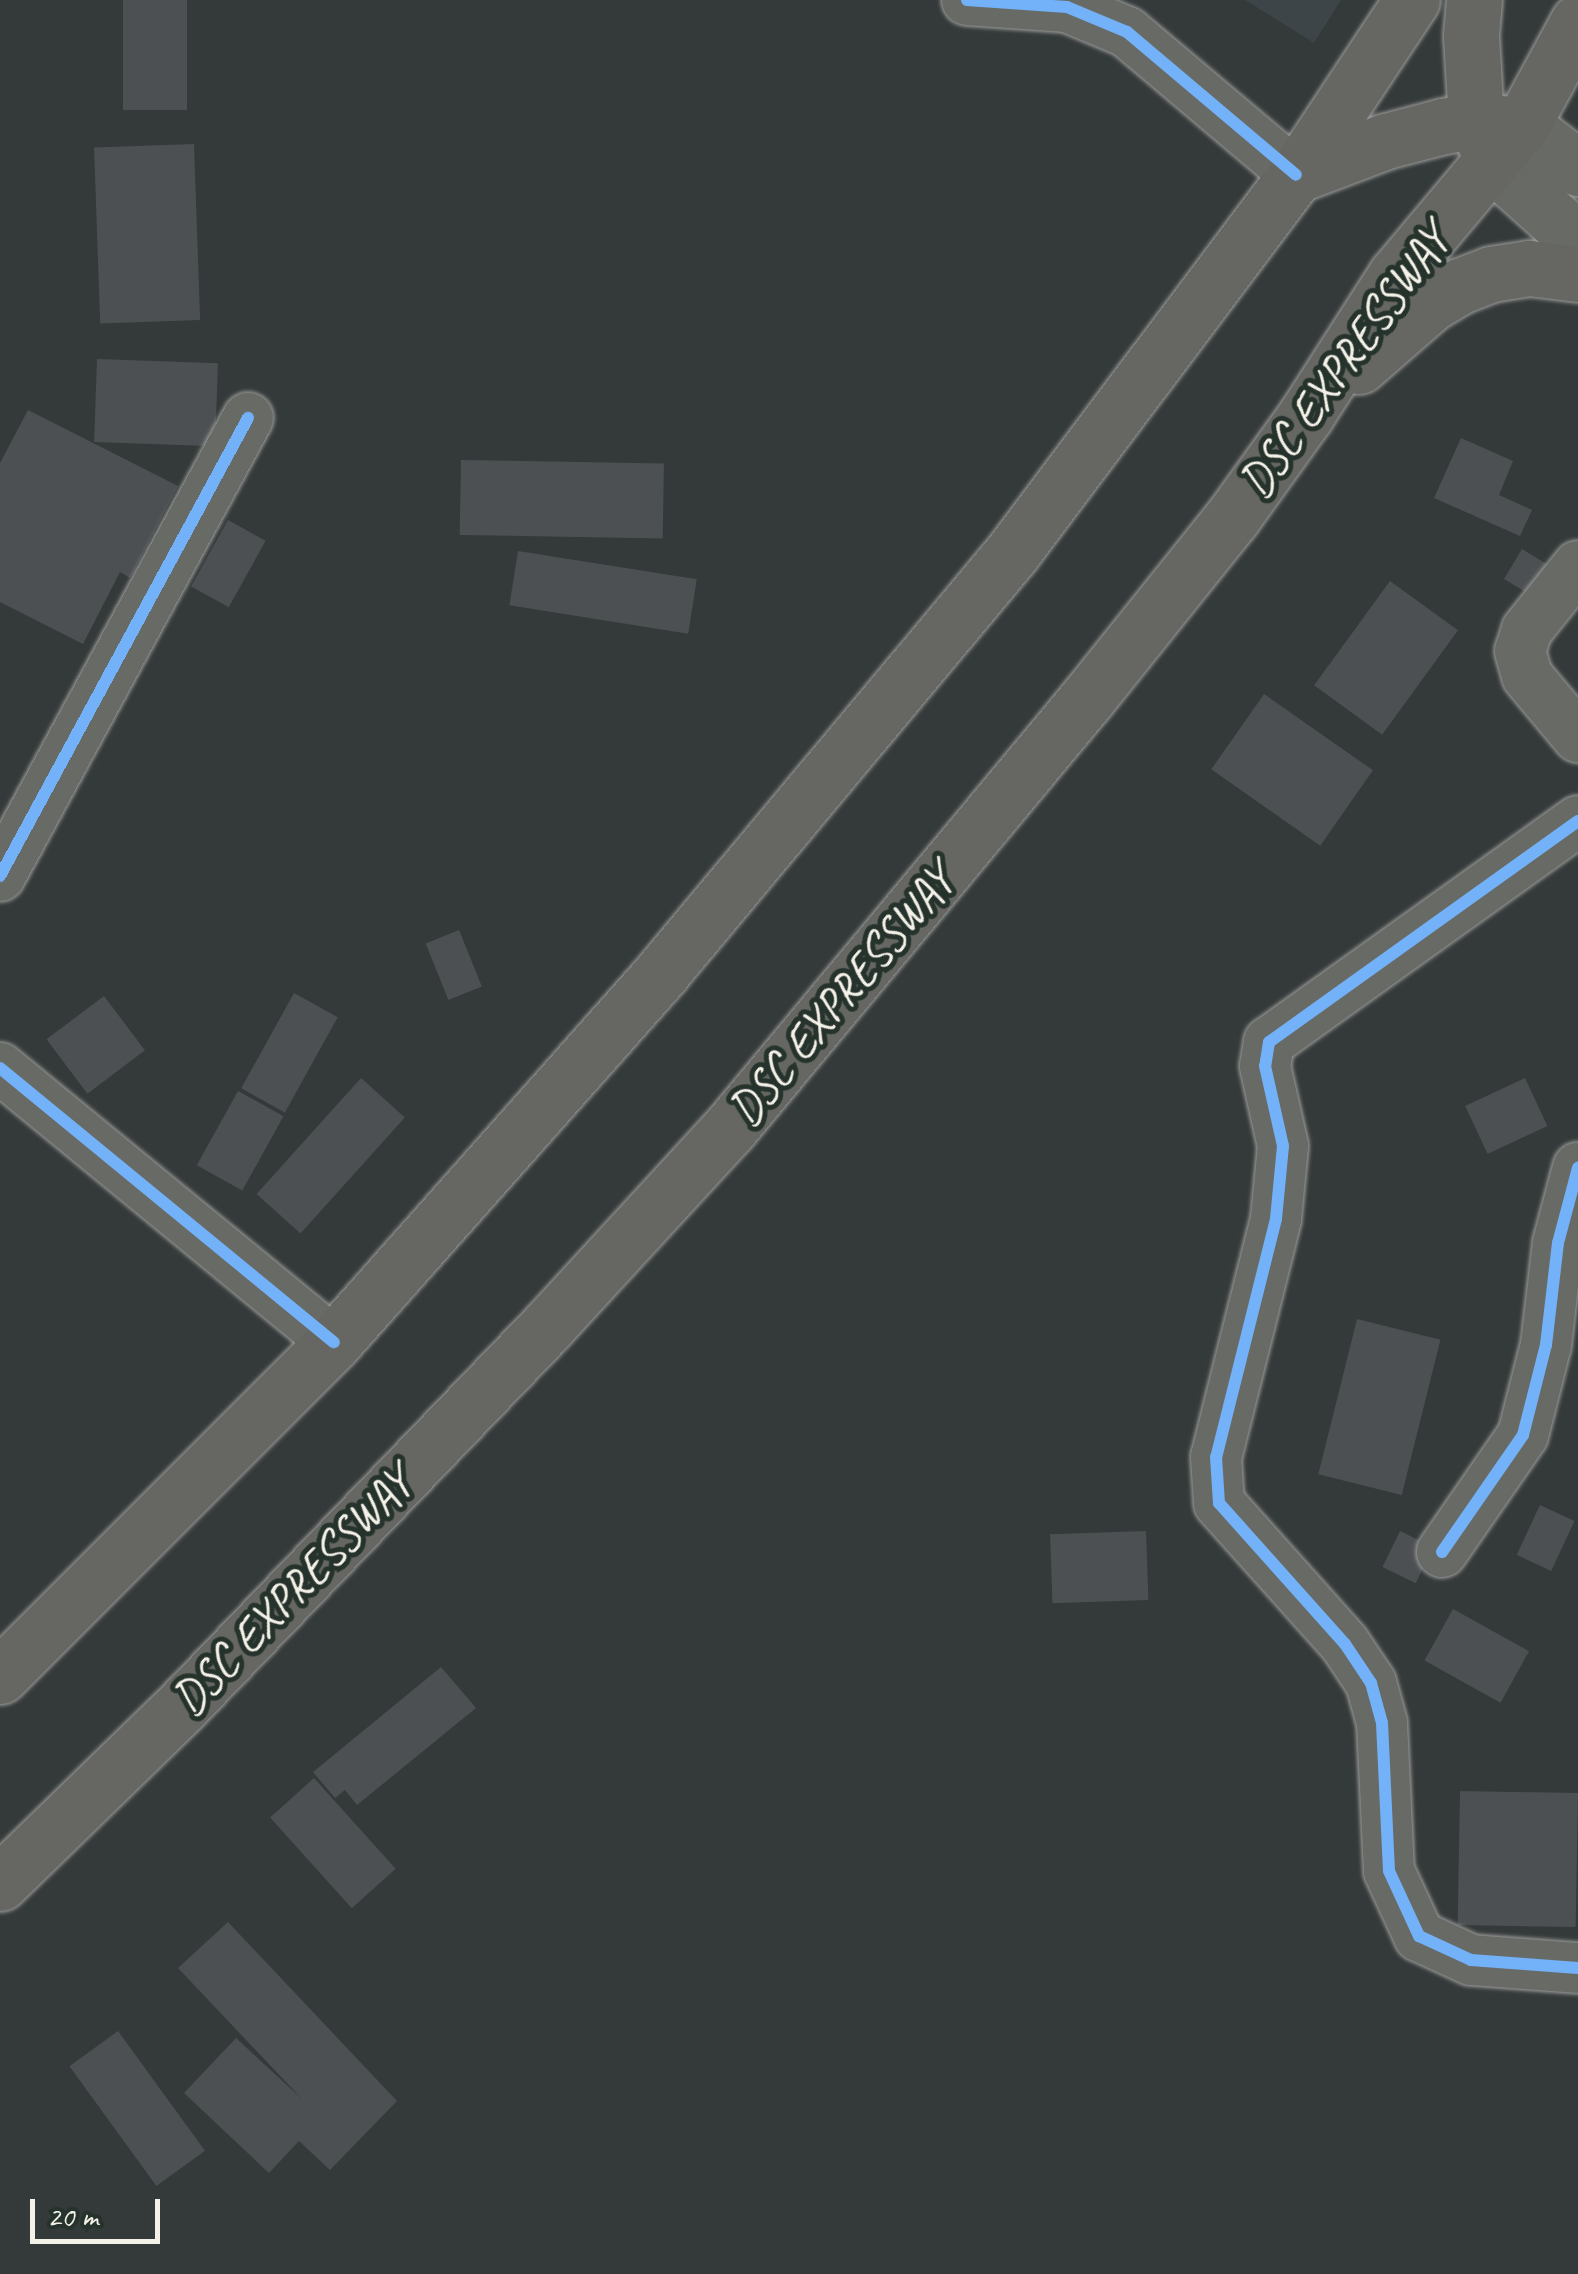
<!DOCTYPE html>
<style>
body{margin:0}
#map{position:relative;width:1578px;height:2274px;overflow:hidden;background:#343939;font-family:Caveat,sans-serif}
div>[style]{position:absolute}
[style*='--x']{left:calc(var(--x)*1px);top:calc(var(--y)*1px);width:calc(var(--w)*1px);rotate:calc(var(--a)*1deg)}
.built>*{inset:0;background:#3d4548}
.building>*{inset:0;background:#4d5053;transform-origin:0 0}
.roads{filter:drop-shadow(0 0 2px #9b9d9b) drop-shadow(0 0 2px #9b9d9b)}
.street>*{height:50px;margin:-25px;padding:0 25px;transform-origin:25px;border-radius:25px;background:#686a66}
.secondary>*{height:55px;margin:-27.5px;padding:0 27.5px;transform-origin:27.5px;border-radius:27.5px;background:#686a66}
.primary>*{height:55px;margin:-27.5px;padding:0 27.5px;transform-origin:27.5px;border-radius:27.5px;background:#666762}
.cycleway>*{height:12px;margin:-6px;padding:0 6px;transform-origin:6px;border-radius:6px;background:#73b2f8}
span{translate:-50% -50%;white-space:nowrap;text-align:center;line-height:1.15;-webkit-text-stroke:10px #26332d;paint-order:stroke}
.street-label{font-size:48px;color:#f4f1e8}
.scale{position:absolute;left:30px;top:2199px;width:130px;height:45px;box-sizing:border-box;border:5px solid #f4f1e8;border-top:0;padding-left:12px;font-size:30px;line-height:35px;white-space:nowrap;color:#f4f1e8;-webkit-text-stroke:8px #26332d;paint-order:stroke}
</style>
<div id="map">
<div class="built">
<i style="clip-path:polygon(1245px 0,1341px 0,1314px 43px)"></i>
</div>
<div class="building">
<i style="left:123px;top:0;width:64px;height:110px"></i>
<i style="left:194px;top:144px;width:176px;height:100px;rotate:88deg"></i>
<i style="left:97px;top:359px;width:121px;height:83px;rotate:2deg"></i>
<i style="clip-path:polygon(28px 410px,178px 486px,130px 578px,120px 572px,83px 644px,0 602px,0 463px)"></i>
<i style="clip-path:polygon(1461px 438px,1513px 461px,1499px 495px,1532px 510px,1520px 536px,1434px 498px)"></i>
<i style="left:461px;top:460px;width:203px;height:75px;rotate:1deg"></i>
<i style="left:228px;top:520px;width:43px;height:76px;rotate:29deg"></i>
<i style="left:1522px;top:549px;width:43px;height:35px;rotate:31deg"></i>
<i style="left:518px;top:551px;width:181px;height:55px;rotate:9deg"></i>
<i style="left:1390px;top:581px;width:84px;height:129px;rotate:36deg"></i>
<i style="left:1264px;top:694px;width:133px;height:92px;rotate:35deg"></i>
<i style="left:459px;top:930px;width:61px;height:36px;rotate:68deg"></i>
<i style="left:294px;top:993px;width:50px;height:109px;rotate:29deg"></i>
<i style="left:104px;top:996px;width:68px;height:72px;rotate:53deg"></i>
<i style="left:361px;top:1078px;width:59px;height:156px;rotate:42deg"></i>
<i style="left:1525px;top:1078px;width:53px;height:66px;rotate:65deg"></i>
<i style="left:238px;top:1091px;width:52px;height:85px;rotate:29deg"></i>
<i style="left:1357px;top:1319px;width:86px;height:160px;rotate:14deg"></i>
<i style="left:1540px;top:1505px;width:38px;height:55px;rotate:25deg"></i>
<i style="left:1146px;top:1531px;width:69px;height:96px;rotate:88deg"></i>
<i style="left:1400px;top:1531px;width:37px;height:40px;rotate:26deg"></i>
<i style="left:1453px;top:1609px;width:87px;height:59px;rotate:29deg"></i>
<i style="clip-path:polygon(441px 1667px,476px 1708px,357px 1805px,345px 1790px,335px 1798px,313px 1772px)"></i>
<i style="left:314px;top:1778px;width:122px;height:59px;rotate:48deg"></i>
<i style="left:1460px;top:1791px;width:118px;height:134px;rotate:1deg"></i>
<i style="clip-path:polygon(228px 1922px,397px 2101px,330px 2170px,299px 2141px,269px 2173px,184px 2093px,236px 2038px,302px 2099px,178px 1968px)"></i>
<i style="left:118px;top:2031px;width:148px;height:60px;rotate:54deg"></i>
</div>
<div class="roads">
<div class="street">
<i style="--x:967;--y:0;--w:100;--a:4"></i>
<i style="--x:1067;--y:7;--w:65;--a:22.6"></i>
<i style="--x:1127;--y:32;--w:221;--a:40.2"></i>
<i style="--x:1578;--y:566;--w:82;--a:128.6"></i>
<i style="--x:1527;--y:630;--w:22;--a:108"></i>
<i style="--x:1520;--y:651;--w:26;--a:74"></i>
<i style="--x:1527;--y:676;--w:80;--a:50.1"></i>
<i style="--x:1578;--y:821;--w:380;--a:144.4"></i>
<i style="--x:1269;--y:1042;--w:24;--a:99"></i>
<i style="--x:1265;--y:1066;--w:82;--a:77.3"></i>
<i style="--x:1283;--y:1146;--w:73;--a:95.5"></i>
<i style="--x:1276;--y:1219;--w:245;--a:104.1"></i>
<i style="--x:1216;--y:1457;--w:46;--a:86.3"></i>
<i style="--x:1219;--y:1503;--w:189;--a:48.2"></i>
<i style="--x:1345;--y:1644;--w:47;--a:56.3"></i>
<i style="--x:1371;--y:1683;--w:41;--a:74.6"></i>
<i style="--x:1382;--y:1723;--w:148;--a:87.3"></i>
<i style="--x:1389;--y:1871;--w:72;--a:65.2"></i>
<i style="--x:1419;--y:1936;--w:57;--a:24.8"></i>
<i style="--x:1471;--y:1960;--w:107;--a:4.3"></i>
<i style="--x:0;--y:876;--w:521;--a:-61.57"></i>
<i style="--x:0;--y:1068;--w:432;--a:39.4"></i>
<i style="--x:1442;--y:1552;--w:142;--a:-55.3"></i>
<i style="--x:1523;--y:1435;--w:93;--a:-75.7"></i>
<i style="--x:1546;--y:1345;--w:103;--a:-83.3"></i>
<i style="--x:1558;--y:1243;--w:78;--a:-75.1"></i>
</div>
<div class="secondary">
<i style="--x:1522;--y:125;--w:71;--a:37.5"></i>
<i style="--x:1492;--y:163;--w:115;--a:41.8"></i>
</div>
<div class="primary">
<i style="--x:1474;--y:0;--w:36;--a:95"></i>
<i style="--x:1471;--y:36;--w:85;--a:86.6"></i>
<i style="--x:1476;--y:121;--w:35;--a:68"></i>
<i style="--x:1296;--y:175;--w:96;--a:-20.7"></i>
<i style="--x:1386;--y:141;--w:59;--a:-14.7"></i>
<i style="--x:1443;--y:126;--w:33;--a:-9"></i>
<i style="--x:1476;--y:121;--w:46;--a:5"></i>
<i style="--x:1359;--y:366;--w:94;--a:-41.1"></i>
<i style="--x:1430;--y:304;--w:35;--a:-31"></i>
<i style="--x:1460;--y:286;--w:33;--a:-21"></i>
<i style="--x:1491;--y:274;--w:38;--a:-9"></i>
<i style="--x:1529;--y:268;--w:49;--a:7"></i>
<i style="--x:0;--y:1676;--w:472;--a:-45"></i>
<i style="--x:334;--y:1342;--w:496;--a:-48.4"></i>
<i style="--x:663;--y:971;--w:545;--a:-50.14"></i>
<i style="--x:1012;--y:553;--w:473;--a:-53.1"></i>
<i style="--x:1296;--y:175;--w:210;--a:-56.5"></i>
<i style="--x:0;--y:1883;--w:255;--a:-44.2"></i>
<i style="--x:183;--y:1705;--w:522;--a:-46.09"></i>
<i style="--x:545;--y:1329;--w:273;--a:-47.4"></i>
<i style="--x:730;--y:1128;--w:557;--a:-50.25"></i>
<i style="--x:1086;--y:700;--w:233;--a:-51.3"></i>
<i style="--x:1232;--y:518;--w:127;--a:-54.3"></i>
<i style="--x:1306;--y:415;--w:166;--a:-57.3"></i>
<i style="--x:1396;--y:275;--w:196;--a:-50"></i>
<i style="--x:1522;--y:125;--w:117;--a:-61.5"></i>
</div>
</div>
<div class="cycleway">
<i style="--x:967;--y:0;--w:100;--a:4"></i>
<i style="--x:1067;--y:7;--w:65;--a:22.6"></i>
<i style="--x:1127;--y:32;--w:221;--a:40.2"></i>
<i style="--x:1578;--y:821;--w:380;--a:144.4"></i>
<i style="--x:1269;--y:1042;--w:24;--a:99"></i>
<i style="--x:1265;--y:1066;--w:82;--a:77.3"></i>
<i style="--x:1283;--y:1146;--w:73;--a:95.5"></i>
<i style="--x:1276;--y:1219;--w:245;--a:104.1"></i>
<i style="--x:1216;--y:1457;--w:46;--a:86.3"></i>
<i style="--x:1219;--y:1503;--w:189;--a:48.2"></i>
<i style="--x:1345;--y:1644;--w:47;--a:56.3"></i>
<i style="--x:1371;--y:1683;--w:41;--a:74.6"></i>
<i style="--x:1382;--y:1723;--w:148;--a:87.3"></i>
<i style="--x:1389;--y:1871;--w:72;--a:65.2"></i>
<i style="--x:1419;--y:1936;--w:57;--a:24.8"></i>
<i style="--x:1471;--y:1960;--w:107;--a:4.3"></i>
<i style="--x:0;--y:876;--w:521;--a:-61.57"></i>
<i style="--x:0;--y:1068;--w:432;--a:39.4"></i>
<i style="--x:1442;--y:1552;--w:142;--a:-55.3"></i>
<i style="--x:1523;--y:1435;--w:93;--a:-75.7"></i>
<i style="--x:1546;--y:1345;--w:103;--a:-83.3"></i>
<i style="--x:1558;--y:1243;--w:78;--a:-75.1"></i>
</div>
<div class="street-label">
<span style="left:1344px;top:361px;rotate:-54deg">DSC EXPRESSWAY</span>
<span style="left:841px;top:995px;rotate:-50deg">DSC EXPRESSWAY</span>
<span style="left:292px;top:1591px;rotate:-46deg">DSC EXPRESSWAY</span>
</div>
<div class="scale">20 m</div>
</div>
